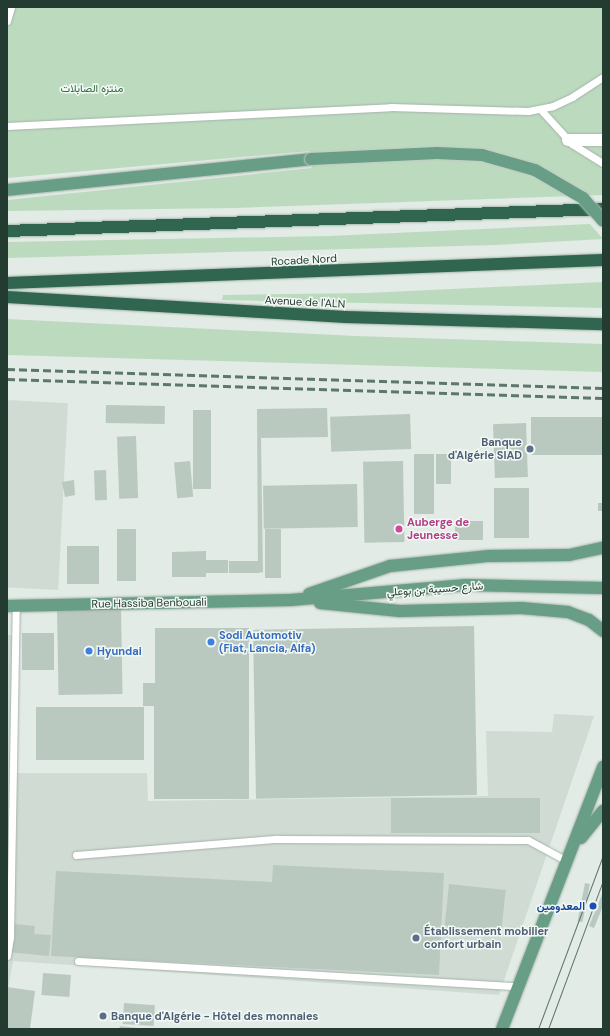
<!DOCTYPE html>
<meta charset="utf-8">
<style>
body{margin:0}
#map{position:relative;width:610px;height:1036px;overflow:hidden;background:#e2ebe5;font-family:"DM Sans",Vazirmatn,sans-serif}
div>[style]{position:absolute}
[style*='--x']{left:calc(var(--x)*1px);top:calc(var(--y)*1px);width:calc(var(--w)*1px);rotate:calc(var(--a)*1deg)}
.built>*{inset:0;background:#d0dbd4;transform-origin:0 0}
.green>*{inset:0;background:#bcdbbe}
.building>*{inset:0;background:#bac9c0;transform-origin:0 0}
.roads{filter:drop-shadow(0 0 1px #a5b3ab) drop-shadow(0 0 1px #a5b3ab)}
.lane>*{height:7px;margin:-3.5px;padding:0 3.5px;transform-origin:3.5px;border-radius:3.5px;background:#fff}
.street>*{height:12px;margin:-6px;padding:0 6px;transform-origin:6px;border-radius:6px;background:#fff}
.primary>*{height:12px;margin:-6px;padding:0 6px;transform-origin:6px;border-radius:6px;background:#699e86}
.highway>*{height:12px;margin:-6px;padding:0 6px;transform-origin:6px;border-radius:6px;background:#306650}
.tram>*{height:1px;margin:-0.5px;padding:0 0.5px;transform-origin:0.5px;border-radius:0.5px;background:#5d776b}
.rail>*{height:3px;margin-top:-1.5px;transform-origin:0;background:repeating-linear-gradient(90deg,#5d776b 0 8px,transparent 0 12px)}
.bridges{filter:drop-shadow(0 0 1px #c1c8c5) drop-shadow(0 0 1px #c1c8c5)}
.primary-bridge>*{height:12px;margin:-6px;padding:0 6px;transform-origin:6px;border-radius:6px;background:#699e86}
.dots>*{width:11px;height:11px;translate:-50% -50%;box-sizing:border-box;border:2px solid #f2f8f4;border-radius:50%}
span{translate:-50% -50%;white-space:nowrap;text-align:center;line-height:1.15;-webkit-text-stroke:3px #f2f8f4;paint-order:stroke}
.park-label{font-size:11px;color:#2f703c}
.street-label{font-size:11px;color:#233b30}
.service-label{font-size:11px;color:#4e5e75;font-weight:700}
.right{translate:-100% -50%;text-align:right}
.left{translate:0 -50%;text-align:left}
.hotel-label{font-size:11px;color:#b23c85;font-weight:700}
.shop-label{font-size:11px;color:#366cbe;font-weight:700}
.transit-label{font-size:11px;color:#164399;font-weight:700}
.frame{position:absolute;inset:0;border:8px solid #233b30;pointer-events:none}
</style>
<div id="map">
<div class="built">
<i style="left:7px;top:400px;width:61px;height:187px;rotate:3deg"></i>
<i style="clip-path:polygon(7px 635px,13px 635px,10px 773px,147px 773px,148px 801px,488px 796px,486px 731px,552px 732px,554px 714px,594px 716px,499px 995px,13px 961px,7px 995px)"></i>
</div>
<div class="green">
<i style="clip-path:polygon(7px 7px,603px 7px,603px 195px,235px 208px,7px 211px,7px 200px,312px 168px,310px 151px,7px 178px)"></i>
<i style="clip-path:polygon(590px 224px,603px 239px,495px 245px,7px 258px,7px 242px,329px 236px)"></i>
<i style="clip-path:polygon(603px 282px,603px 308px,222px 300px,223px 295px,366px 293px)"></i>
<i style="clip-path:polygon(7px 319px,356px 336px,603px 344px,603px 372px,7px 355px)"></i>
</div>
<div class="building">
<i style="left:106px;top:405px;width:59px;height:18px;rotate:1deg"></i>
<i style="clip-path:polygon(327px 408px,328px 437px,261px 438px,263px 572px,258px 573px,257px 409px)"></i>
<i style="left:193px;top:410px;width:18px;height:79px"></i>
<i style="left:410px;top:414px;width:35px;height:80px;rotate:88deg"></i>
<i style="left:603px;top:417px;width:38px;height:72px;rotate:90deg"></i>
<i style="left:526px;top:423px;width:54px;height:33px;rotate:88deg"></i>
<i style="left:136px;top:436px;width:62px;height:19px;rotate:88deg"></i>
<i style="left:414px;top:454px;width:20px;height:60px"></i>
<i style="left:436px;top:454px;width:15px;height:30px"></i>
<i style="left:190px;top:461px;width:36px;height:16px;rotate:85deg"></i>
<i style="left:403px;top:461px;width:81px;height:40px;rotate:89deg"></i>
<i style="left:106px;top:470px;width:30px;height:12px;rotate:88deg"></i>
<i style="clip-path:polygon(74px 480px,75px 495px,65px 497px,62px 482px)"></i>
<i style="left:357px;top:484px;width:43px;height:94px;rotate:89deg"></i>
<i style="left:494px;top:488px;width:35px;height:50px"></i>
<i style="left:598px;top:503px;width:5px;height:8px"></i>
<i style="left:455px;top:521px;width:28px;height:19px"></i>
<i style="left:117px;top:529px;width:19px;height:52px"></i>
<i style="left:265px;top:529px;width:16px;height:49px"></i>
<i style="left:67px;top:546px;width:32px;height:38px"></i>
<i style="clip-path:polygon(206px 551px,206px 560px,228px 560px,228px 573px,206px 573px,206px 577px,172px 577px,172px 552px)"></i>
<i style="left:229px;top:561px;width:29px;height:12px"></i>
<i style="left:121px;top:608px;width:86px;height:64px;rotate:89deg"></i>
<i style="left:474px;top:626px;width:169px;height:221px;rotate:89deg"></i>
<i style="clip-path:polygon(155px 628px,249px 628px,249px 799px,154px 799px,154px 706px,143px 706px,143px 683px,155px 683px)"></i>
<i style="left:54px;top:633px;width:37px;height:32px;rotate:90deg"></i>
<i style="left:36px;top:707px;width:108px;height:53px"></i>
<i style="left:391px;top:798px;width:149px;height:35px"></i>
<i style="clip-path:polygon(273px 865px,444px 873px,439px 975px,51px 956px,56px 871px,272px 882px)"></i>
<i style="left:585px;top:883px;width:5px;height:39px;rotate:11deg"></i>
<i style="left:449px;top:884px;width:57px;height:42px;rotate:6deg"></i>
<i style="clip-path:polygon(603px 892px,603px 906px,594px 928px,589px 926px)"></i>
<i style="clip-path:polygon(14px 924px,35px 926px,34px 934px,51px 935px,49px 956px,7px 952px)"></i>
<i style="left:43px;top:973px;width:28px;height:22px;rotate:4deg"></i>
<i style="clip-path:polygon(7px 987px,35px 991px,30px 1029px,7px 1029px)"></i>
<i style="left:124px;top:1003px;width:31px;height:21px;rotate:4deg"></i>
<i style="clip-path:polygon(120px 1026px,137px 1028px,137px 1029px,119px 1029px)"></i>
</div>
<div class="roads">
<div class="lane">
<i style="--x:7;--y:21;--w:15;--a:-74"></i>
<i style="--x:541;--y:110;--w:46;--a:47.6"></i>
<i style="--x:572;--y:144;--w:36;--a:32"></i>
<i style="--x:7;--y:126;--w:384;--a:-2.8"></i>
<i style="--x:391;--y:107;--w:137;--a:1.7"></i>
<i style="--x:528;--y:111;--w:25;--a:-11"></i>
<i style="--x:553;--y:106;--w:21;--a:-25"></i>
<i style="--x:572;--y:97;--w:37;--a:-33"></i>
<i style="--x:76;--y:855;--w:202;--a:-4.6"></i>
<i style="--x:277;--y:839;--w:251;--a:0.2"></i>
<i style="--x:528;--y:840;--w:44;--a:28.3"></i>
<i style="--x:7;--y:956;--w:18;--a:-81"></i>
<i style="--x:10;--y:938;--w:332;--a:-89"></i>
<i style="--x:78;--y:961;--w:440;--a:3.3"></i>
</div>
<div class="street">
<i style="--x:568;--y:140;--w:35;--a:0"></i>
</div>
<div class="primary">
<i style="--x:7;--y:190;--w:306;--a:-5.8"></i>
<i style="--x:309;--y:594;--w:86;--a:-19.1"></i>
<i style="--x:390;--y:566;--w:100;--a:-5.8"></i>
<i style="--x:489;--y:556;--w:80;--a:-0.7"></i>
<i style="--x:569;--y:555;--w:35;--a:-12"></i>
<i style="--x:320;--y:603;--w:80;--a:5.7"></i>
<i style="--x:400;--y:611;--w:121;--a:-1.4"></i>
<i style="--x:521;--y:608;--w:47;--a:4.9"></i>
<i style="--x:568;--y:612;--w:22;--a:21"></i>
<i style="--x:589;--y:620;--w:18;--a:38"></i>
<i style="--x:7;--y:606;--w:284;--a:-1.2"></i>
<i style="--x:291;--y:600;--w:175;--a:-4.9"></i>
<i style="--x:465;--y:585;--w:138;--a:1.2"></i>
<i style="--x:581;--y:838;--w:35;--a:-51"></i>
<i style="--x:502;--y:1029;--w:281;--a:-68.9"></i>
</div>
<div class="highway">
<i style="--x:7;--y:231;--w:596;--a:-2.11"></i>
<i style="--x:7;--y:283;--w:596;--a:-2.21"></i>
<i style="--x:7;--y:297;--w:339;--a:3.4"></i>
<i style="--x:345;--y:317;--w:258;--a:1.6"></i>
</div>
</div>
<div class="tram">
<i style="--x:538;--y:1029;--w:186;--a:-69.5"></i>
<i style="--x:548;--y:1029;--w:159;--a:-69.7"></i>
</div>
<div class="rail">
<i style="--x:7;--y:369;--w:596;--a:1.83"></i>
<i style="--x:7;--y:379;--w:596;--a:1.83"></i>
</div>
<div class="bridges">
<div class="primary-bridge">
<i style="--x:311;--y:159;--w:126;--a:-2.7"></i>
<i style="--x:437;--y:153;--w:45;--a:2.5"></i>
<i style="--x:482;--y:155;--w:55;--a:15.8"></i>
<i style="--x:535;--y:170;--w:56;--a:30.3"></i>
<i style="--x:583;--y:198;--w:30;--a:49"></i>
</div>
</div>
<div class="dots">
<i style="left:530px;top:449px;background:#5c6f8a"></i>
<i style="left:399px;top:529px;background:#d1479c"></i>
<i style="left:211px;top:642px;background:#3f7fe0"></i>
<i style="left:89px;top:651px;background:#3f7fe0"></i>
<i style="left:593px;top:906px;background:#1a4fb4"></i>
<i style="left:416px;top:938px;background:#5c6f8a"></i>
<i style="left:103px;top:1016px;background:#5c6f8a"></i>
</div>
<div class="park-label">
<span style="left:92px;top:88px">منتزه الصابلات</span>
</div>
<div class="street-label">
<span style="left:304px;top:260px;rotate:-3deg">Rocade Nord</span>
<span style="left:305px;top:302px;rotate:3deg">Avenue de l'ALN</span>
<span style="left:435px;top:589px;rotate:-4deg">شارع حسيبة بن بوعلي</span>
<span style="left:149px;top:603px;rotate:-1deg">Rue Hassiba Benbouali</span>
</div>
<div class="service-label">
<span class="right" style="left:522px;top:449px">Banque<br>d'Algérie SIAD</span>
<span class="left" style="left:424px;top:938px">Établissement mobilier<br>confort urbain</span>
<span class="left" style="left:111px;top:1016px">Banque d'Algérie - Hôtel des monnaies</span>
</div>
<div class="hotel-label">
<span class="left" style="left:407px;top:529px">Auberge de<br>Jeunesse</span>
</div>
<div class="shop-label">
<span class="left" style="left:219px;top:642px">Sodi Automotiv<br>(Fiat, Lancia, Alfa)</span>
<span class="left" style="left:97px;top:651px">Hyundai</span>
</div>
<div class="transit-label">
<span class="right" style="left:585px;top:906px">المعدومين</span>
</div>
<div class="frame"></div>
</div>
